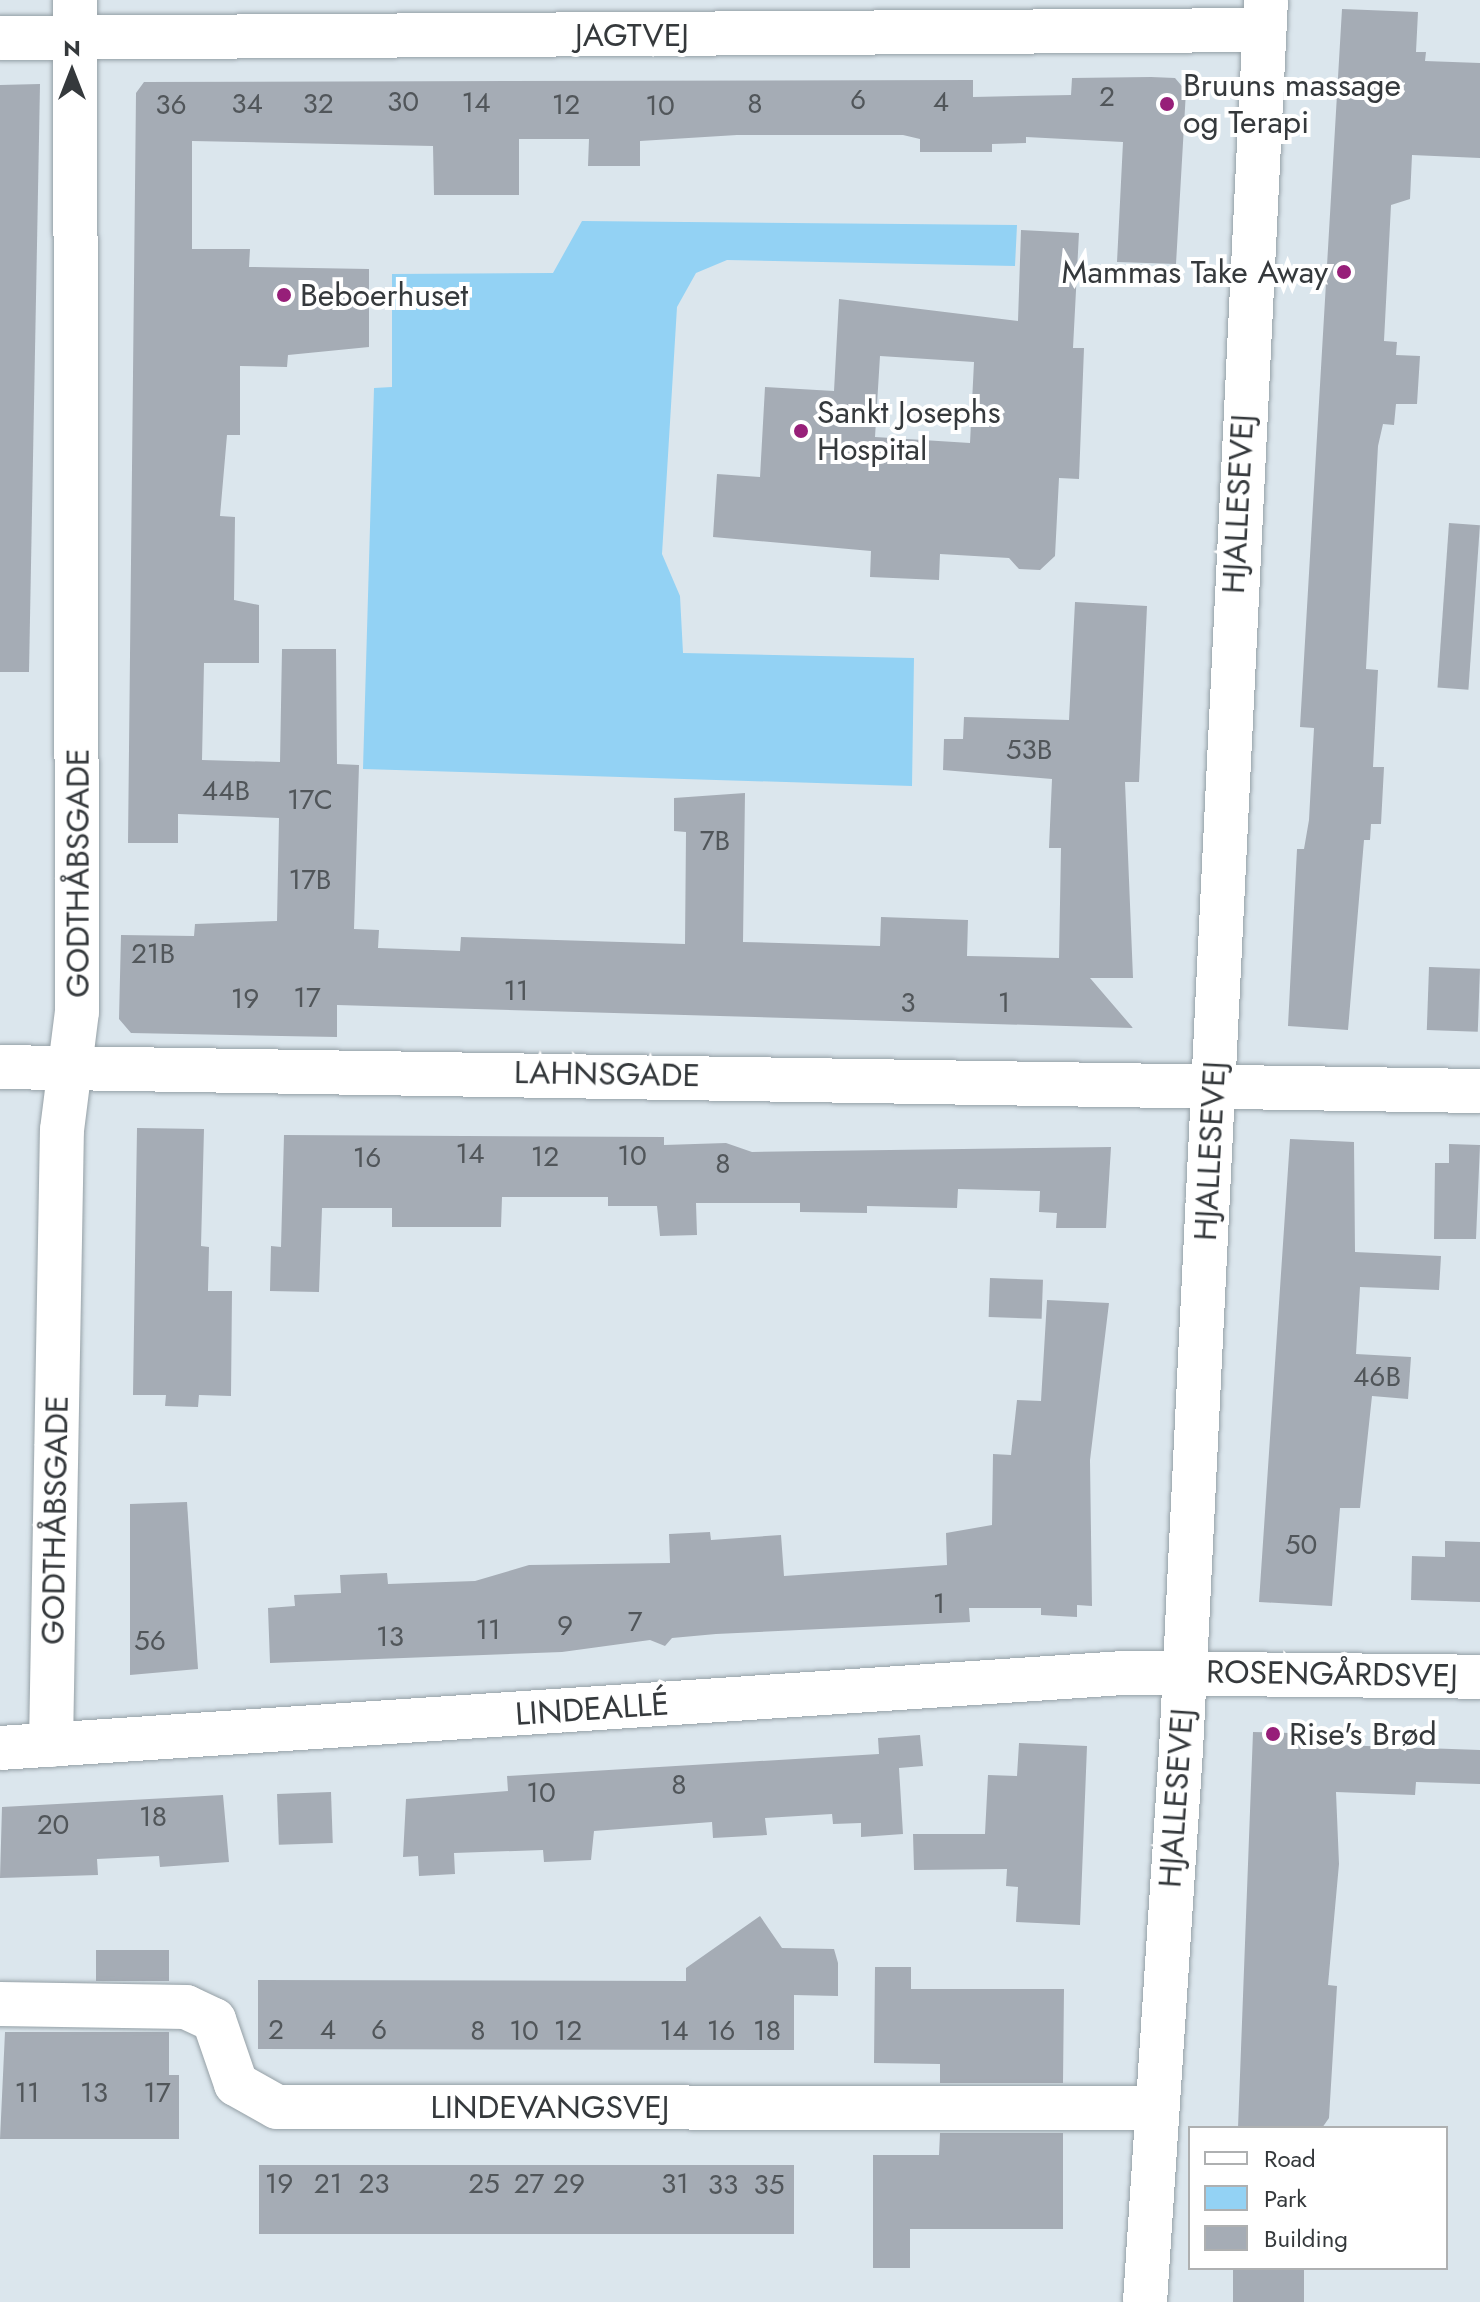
<!DOCTYPE html>
<meta charset="utf-8">
<style>
body{margin:0}
#map{position:relative;width:1480px;height:2302px;overflow:hidden;background:#dbe6ed;font-family:Jost,sans-serif}
div>[style]{position:absolute}
[style*='--x']{left:calc(var(--x)*1px);top:calc(var(--y)*1px);width:calc(var(--w)*1px);rotate:calc(var(--a)*1deg)}
.green>*{inset:0;background:#93d2f4}
.building>*{inset:0;background:#a5acb5;transform-origin:0 0}
.roads{filter:drop-shadow(0 0 2px #95a0a6) drop-shadow(0 0 2px #95a0a6)}
.minor>*{height:44px;margin:-22px;padding:0 22px;transform-origin:22px;border-radius:22px;background:#fff}
.tertiary>*{height:44px;margin:-22px;padding:0 22px;transform-origin:22px;border-radius:22px;background:#fff}
.dots>*{width:22px;height:22px;translate:-50% -50%;box-sizing:border-box;border:4px solid #fff;border-radius:50%}
span{translate:-50% -50%;white-space:nowrap;text-align:center;line-height:1.15;-webkit-text-stroke:8px #fff;paint-order:stroke}
.number-label{font-size:28px;color:#51565a}
.number-label span{-webkit-text-stroke-width:0}
.street-label{font-size:32px;color:#35393c}
.poi-label{font-size:32px;color:#35393c}
.left{translate:0 -50%;text-align:left}
.right{translate:-100% -50%;text-align:right}
.legend{position:absolute;left:1188px;top:2126px;width:260px;height:144px;box-sizing:border-box;background:#fff;border:2px solid #aeb0b1;margin:0;padding:10px 14px;list-style:none;font-size:24px;color:#35393c}
.legend li{display:flex;align-items:center;gap:16px;height:40px}
.legend b{width:40px;border:2px solid #aeb0b1}
.north{position:absolute;left:32px;top:32px;width:80px;height:80px;-webkit-text-stroke:6px #fff;paint-order:stroke;rotate:0deg;font-size:22px;font-weight:700;line-height:32px;text-align:center;color:#35393c}
.north::after{content:'';display:block;margin:auto;width:28px;height:36px;background:#35393c;clip-path:polygon(50% 0,100% 100%,50% 72%,0 100%)}
</style>
<div id="map">
<div class="green">
<i style="clip-path:polygon(582px 221px,1017px 225px,1015px 266px,727px 260px,696px 273px,677px 307px,662px 554px,680px 596px,683px 653px,914px 658px,912px 786px,363px 769px,374px 388px,392px 387px,392px 274px,553px 273px)"></i>
</div>
<div class="building">
<i style="clip-path:polygon(1342px 9px,1418px 12px,1416px 52px,1426px 52px,1425px 61px,1480px 63px,1480px 158px,1412px 155px,1410px 199px,1391px 205px,1384px 341px,1397px 342px,1396px 355px,1420px 356px,1417px 404px,1396px 404px,1394px 425px,1383px 424px,1378px 446px,1366px 669px,1378px 670px,1373px 767px,1384px 767px,1381px 824px,1371px 824px,1370px 840px,1364px 840px,1348px 1030px,1288px 1026px,1297px 849px,1304px 849px,1309px 820px,1314px 728px,1300px 727px)"></i>
<i style="clip-path:polygon(1151px 77px,1175px 78px,1186px 91px,1176px 264px,1117px 262px,1123px 142px,1026px 137px,1026px 143px,992px 144px,992px 152px,920px 152px,920px 139px,903px 135px,737px 135px,640px 141px,640px 166px,588px 166px,589px 139px,519px 139px,519px 195px,434px 195px,433px 146px,192px 141px,192px 249px,250px 249px,249px 267px,369px 269px,369px 347px,288px 355px,287px 367px,240px 366px,240px 435px,227px 435px,220px 516px,235px 517px,234px 600px,259px 605px,259px 663px,204px 663px,202px 760px,280px 762px,282px 649px,336px 649px,337px 764px,359px 765px,354px 929px,379px 930px,378px 948px,460px 951px,461px 937px,685px 944px,686px 832px,674px 831px,674px 798px,745px 793px,743px 942px,880px 946px,881px 917px,968px 920px,967px 956px,1059px 958px,1061px 848px,1049px 848px,1052px 779px,943px 770px,944px 739px,963px 739px,964px 717px,1069px 720px,1075px 602px,1147px 606px,1139px 782px,1125px 782px,1133px 978px,1090px 978px,1133px 1028px,337px 1005px,337px 1037px,131px 1033px,119px 1019px,121px 935px,194px 936px,195px 924px,277px 921px,279px 818px,178px 814px,178px 843px,128px 843px,136px 93px,144px 82px,973px 80px,973px 97px,1071px 95px,1072px 78px)"></i>
<i style="clip-path:polygon(40px 84px,29px 672px,0 672px,0 85px)"></i>
<i style="clip-path:polygon(evenodd,1021px 230px,1079px 233px,1073px 348px,1084px 348px,1079px 479px,1059px 478px,1055px 556px,1040px 570px,1019px 569px,1009px 558px,940px 554px,939px 580px,870px 577px,871px 551px,713px 537px,717px 474px,760px 477px,765px 387px,834px 391px,839px 299px,1018px 321px,1021px 230px,880px 356px,974px 362px,970px 443px,875px 437px,880px 356px)"></i>
<i style="left:1449px;top:523px;width:31px;height:165px;rotate:4deg"></i>
<i style="left:1429px;top:967px;width:51px;height:63px;rotate:2deg"></i>
<i style="clip-path:polygon(137px 1128px,204px 1129px,201px 1246px,209px 1247px,208px 1291px,232px 1291px,231px 1396px,199px 1395px,198px 1407px,165px 1406px,166px 1395px,133px 1395px)"></i>
<i style="clip-path:polygon(284px 1135px,664px 1137px,664px 1145px,726px 1143px,752px 1152px,1111px 1147px,1106px 1228px,1056px 1228px,1057px 1213px,1039px 1212px,1040px 1191px,958px 1189px,957px 1208px,867px 1206px,867px 1213px,800px 1212px,800px 1203px,696px 1203px,697px 1235px,660px 1236px,657px 1206px,608px 1206px,608px 1197px,502px 1197px,501px 1227px,392px 1227px,392px 1208px,322px 1208px,319px 1292px,270px 1291px,271px 1246px,281px 1247px)"></i>
<i style="clip-path:polygon(1290px 1139px,1354px 1142px,1355px 1252px,1441px 1256px,1439px 1290px,1360px 1287px,1356px 1354px,1411px 1357px,1408px 1399px,1372px 1396px,1360px 1508px,1340px 1508px,1332px 1606px,1259px 1602px)"></i>
<i style="clip-path:polygon(1449px 1144px,1480px 1145px,1476px 1239px,1434px 1239px,1435px 1163px,1449px 1163px)"></i>
<i style="left:990px;top:1278px;width:53px;height:39px;rotate:2deg"></i>
<i style="clip-path:polygon(1047px 1300px,1109px 1303px,1090px 1460px,1092px 1606px,1077px 1605px,1077px 1617px,1041px 1615px,1041px 1608px,969px 1608px,970px 1622px,716px 1634px,672px 1638px,665px 1646px,650px 1640px,562px 1652px,270px 1663px,268px 1608px,295px 1606px,294px 1595px,341px 1593px,340px 1575px,387px 1573px,388px 1584px,475px 1581px,529px 1565px,670px 1563px,669px 1534px,710px 1532px,711px 1540px,781px 1535px,784px 1576px,947px 1565px,946px 1533px,992px 1525px,993px 1454px,1011px 1455px,1017px 1400px,1041px 1401px)"></i>
<i style="clip-path:polygon(187px 1502px,198px 1669px,130px 1675px,130px 1504px)"></i>
<i style="clip-path:polygon(1445px 1541px,1480px 1542px,1480px 1602px,1411px 1600px,1412px 1556px,1445px 1557px)"></i>
<i style="clip-path:polygon(1253px 1732px,1338px 1734px,1338px 1745px,1480px 1750px,1480px 1784px,1416px 1782px,1415px 1795px,1336px 1792px,1339px 1864px,1328px 1985px,1337px 1986px,1329px 2118px,1322px 2128px,1238px 2128px)"></i>
<i style="clip-path:polygon(920px 1735px,923px 1766px,899px 1768px,903px 1834px,861px 1837px,861px 1823px,833px 1824px,832px 1814px,765px 1818px,767px 1835px,713px 1838px,712px 1822px,594px 1831px,591px 1860px,544px 1862px,543px 1850px,454px 1853px,455px 1874px,419px 1876px,418px 1856px,403px 1857px,406px 1799px,508px 1791px,507px 1776px,879px 1754px,878px 1738px)"></i>
<i style="clip-path:polygon(1019px 1743px,1087px 1746px,1080px 1925px,1016px 1922px,1018px 1887px,1006px 1886px,1007px 1869px,914px 1870px,913px 1834px,985px 1834px,988px 1775px,1017px 1776px)"></i>
<i style="left:331px;top:1792px;width:51px;height:54px;rotate:88deg"></i>
<i style="clip-path:polygon(223px 1795px,229px 1862px,160px 1867px,159px 1856px,97px 1859px,98px 1875px,0 1878px,2px 1807px)"></i>
<i style="clip-path:polygon(760px 1916px,782px 1948px,834px 1949px,838px 1963px,838px 1996px,794px 1995px,794px 2050px,258px 2049px,258px 1980px,686px 1981px,686px 1968px)"></i>
<i style="left:96px;top:1950px;width:73px;height:31px"></i>
<i style="clip-path:polygon(875px 1967px,911px 1967px,911px 1989px,1064px 1989px,1063px 2083px,940px 2083px,940px 2064px,874px 2063px)"></i>
<i style="clip-path:polygon(5px 2032px,169px 2032px,169px 2075px,179px 2075px,179px 2139px,0 2139px)"></i>
<i style="clip-path:polygon(940px 2133px,1063px 2133px,1063px 2229px,910px 2229px,910px 2268px,873px 2268px,873px 2155px,939px 2155px)"></i>
<i style="left:259px;top:2165px;width:535px;height:69px"></i>
<i style="left:1233px;top:2268px;width:71px;height:34px"></i>
</div>
<div class="roads">
<div class="minor">
<i style="--x:0;--y:38;--w:1264;--a:-0.36"></i>
<i style="--x:0;--y:1067;--w:1480;--a:0.93"></i>
<i style="--x:51;--y:1745;--w:615;--a:-88.98"></i>
<i style="--x:62;--y:1130;--w:119;--a:-82.8"></i>
<i style="--x:77;--y:1012;--w:1012;--a:-90.11"></i>
<i style="--x:0;--y:1748;--w:1126;--a:-3.82"></i>
<i style="--x:1123;--y:1673;--w:357;--a:0.6"></i>
<i style="--x:0;--y:2004;--w:186;--a:0.9"></i>
<i style="--x:186;--y:2007;--w:31;--a:25"></i>
<i style="--x:214;--y:2020;--w:68;--a:71"></i>
<i style="--x:236;--y:2084;--w:47;--a:29.3"></i>
<i style="--x:277;--y:2107;--w:877;--a:0.07"></i>
</div>
<div class="tertiary">
<i style="--x:1145;--y:2302;--w:553;--a:-86.27"></i>
<i style="--x:1181;--y:1750;--w:1752;--a:-87.22"></i>
</div>
</div>
<div class="dots">
<i style="left:1167px;top:104px;background:#971f79"></i>
<i style="left:1344px;top:272px;background:#971f79"></i>
<i style="left:284px;top:295px;background:#971f79"></i>
<i style="left:801px;top:431px;background:#971f79"></i>
<i style="left:1273px;top:1734px;background:#971f79"></i>
</div>
<div class="number-label">
<span style="left:1107px;top:97px">2</span>
<span style="left:858px;top:100px">6</span>
<span style="left:403px;top:102px">30</span>
<span style="left:941px;top:102px">4</span>
<span style="left:476px;top:103px">14</span>
<span style="left:247px;top:104px">34</span>
<span style="left:318px;top:104px">32</span>
<span style="left:755px;top:104px">8</span>
<span style="left:171px;top:105px">36</span>
<span style="left:566px;top:105px">12</span>
<span style="left:660px;top:106px">10</span>
<span style="left:1029px;top:750px">53B</span>
<span style="left:226px;top:791px">44B</span>
<span style="left:310px;top:800px">17C</span>
<span style="left:715px;top:841px">7B</span>
<span style="left:310px;top:880px">17B</span>
<span style="left:153px;top:954px">21B</span>
<span style="left:516px;top:991px">11</span>
<span style="left:307px;top:998px">17</span>
<span style="left:245px;top:999px">19</span>
<span style="left:908px;top:1003px">3</span>
<span style="left:1004px;top:1003px">1</span>
<span style="left:470px;top:1154px">14</span>
<span style="left:632px;top:1156px">10</span>
<span style="left:545px;top:1157px">12</span>
<span style="left:367px;top:1158px">16</span>
<span style="left:723px;top:1164px">8</span>
<span style="left:1377px;top:1377px">46B</span>
<span style="left:1301px;top:1545px">50</span>
<span style="left:939px;top:1604px">1</span>
<span style="left:635px;top:1622px">7</span>
<span style="left:565px;top:1626px">9</span>
<span style="left:488px;top:1630px">11</span>
<span style="left:390px;top:1637px">13</span>
<span style="left:150px;top:1641px">56</span>
<span style="left:679px;top:1785px">8</span>
<span style="left:541px;top:1793px">10</span>
<span style="left:153px;top:1817px">18</span>
<span style="left:53px;top:1825px">20</span>
<span style="left:276px;top:2030px">2</span>
<span style="left:328px;top:2030px">4</span>
<span style="left:379px;top:2030px">6</span>
<span style="left:478px;top:2031px">8</span>
<span style="left:524px;top:2031px">10</span>
<span style="left:568px;top:2031px">12</span>
<span style="left:674px;top:2031px">14</span>
<span style="left:721px;top:2031px">16</span>
<span style="left:767px;top:2031px">18</span>
<span style="left:27px;top:2093px">11</span>
<span style="left:94px;top:2093px">13</span>
<span style="left:157px;top:2093px">17</span>
<span style="left:279px;top:2184px">19</span>
<span style="left:328px;top:2184px">21</span>
<span style="left:374px;top:2184px">23</span>
<span style="left:484px;top:2184px">25</span>
<span style="left:529px;top:2184px">27</span>
<span style="left:569px;top:2184px">29</span>
<span style="left:675px;top:2184px">31</span>
<span style="left:723px;top:2185px">33</span>
<span style="left:769px;top:2185px">35</span>
</div>
<div class="street-label">
<span style="left:632px;top:35px">JAGTVEJ</span>
<span style="left:1238px;top:504px;rotate:-87deg">HJALLESEVEJ</span>
<span style="left:78px;top:873px;rotate:-90deg">GODTHÅBSGADE</span>
<span style="left:607px;top:1074px;rotate:1deg">LAHNSGADE</span>
<span style="left:1210px;top:1151px;rotate:-87deg">HJALLESEVEJ</span>
<span style="left:55px;top:1520px;rotate:-89deg">GODTHÅBSGADE</span>
<span style="left:1332px;top:1674px;rotate:1deg">ROSENGÅRDSVEJ</span>
<span style="left:592px;top:1709px;rotate:-4deg">LINDEALLÉ</span>
<span style="left:1176px;top:1798px;rotate:-86deg">HJALLESEVEJ</span>
<span style="left:550px;top:2107px">LINDEVANGSVEJ</span>
</div>
<div class="poi-label">
<span class="left" style="left:1183px;top:104px">Bruuns massage<br>og Terapi</span>
<span class="right" style="left:1328px;top:272px">Mammas Take Away</span>
<span class="left" style="left:300px;top:295px">Beboerhuset</span>
<span class="left" style="left:817px;top:431px">Sankt Josephs<br>Hospital</span>
<span class="left" style="left:1289px;top:1734px">Rise's Brød</span>
</div>
<ul class="legend">
<li><b style="height:10px;background:#fff"></b>Road</li>
<li><b style="height:22px;background:#93d2f4"></b>Park</li>
<li><b style="height:22px;background:#a5acb5"></b>Building</li>
</ul>
<div class="north">N</div>
</div>
